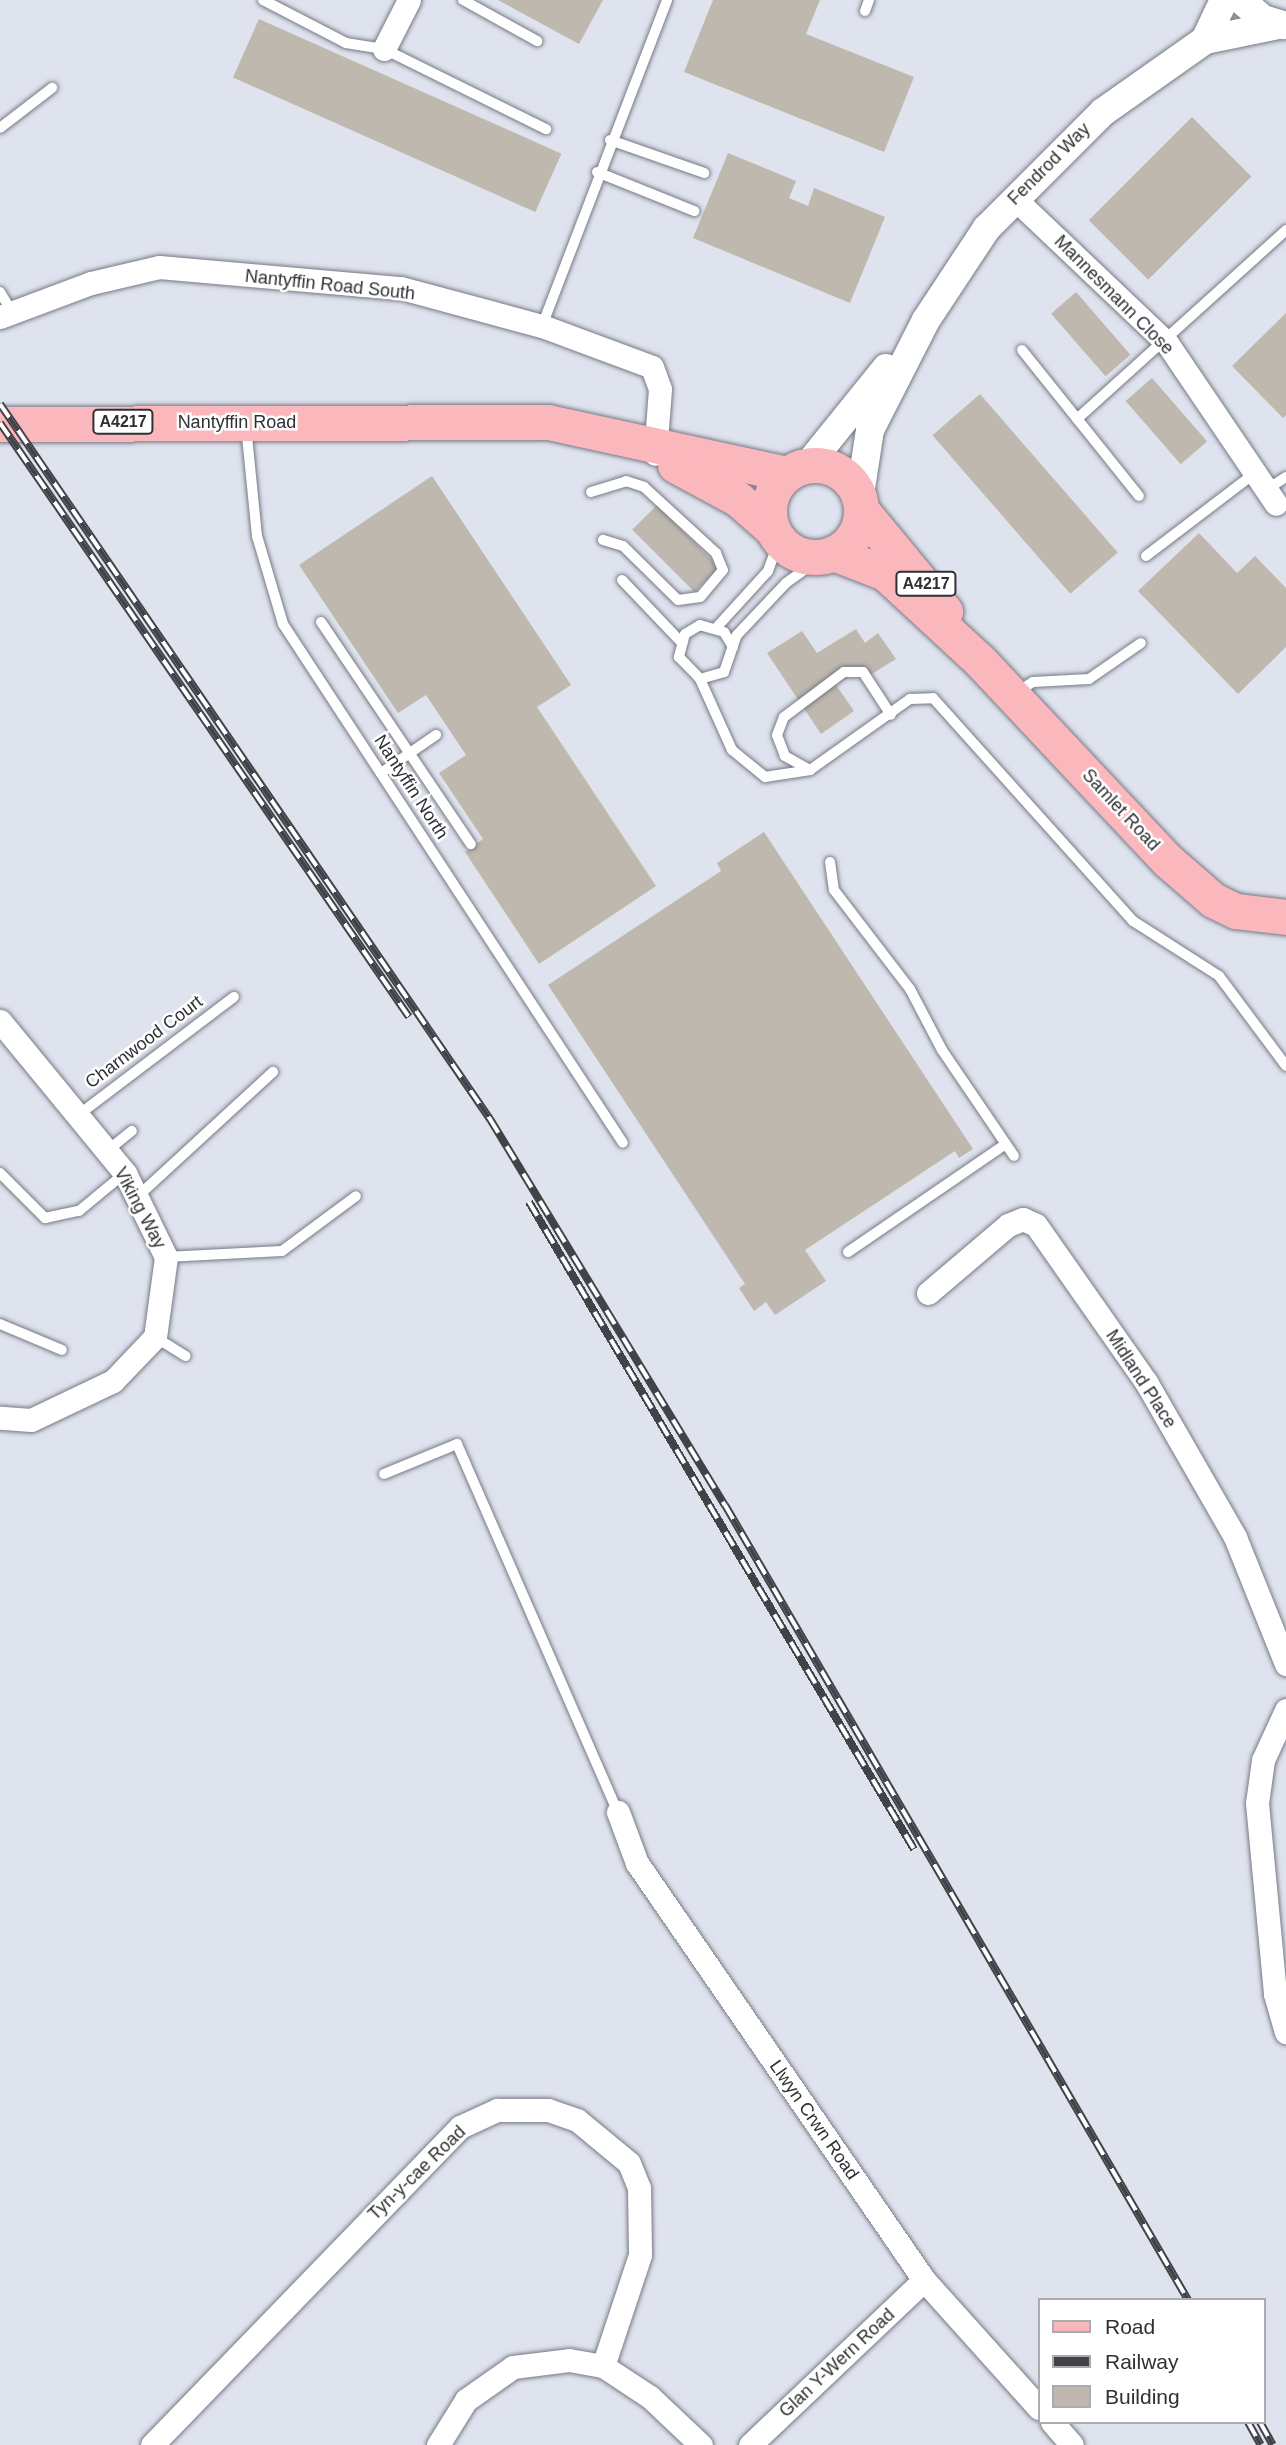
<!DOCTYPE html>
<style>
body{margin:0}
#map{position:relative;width:1286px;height:2445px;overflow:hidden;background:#dfe3ee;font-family:Helvetica,sans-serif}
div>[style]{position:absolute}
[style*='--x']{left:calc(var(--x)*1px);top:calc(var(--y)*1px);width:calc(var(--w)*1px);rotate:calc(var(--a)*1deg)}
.building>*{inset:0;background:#bfb8ae;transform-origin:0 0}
.roads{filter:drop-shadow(0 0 2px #767a84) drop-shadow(0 0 2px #767a84)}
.service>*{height:10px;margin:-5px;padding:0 5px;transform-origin:5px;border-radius:5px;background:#fff}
.minor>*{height:23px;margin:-11.5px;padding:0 11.5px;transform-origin:11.5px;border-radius:11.5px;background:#fff}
.tertiary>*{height:28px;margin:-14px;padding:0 14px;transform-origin:14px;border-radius:14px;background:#fff}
.primary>*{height:35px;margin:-17.5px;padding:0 17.5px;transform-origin:17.5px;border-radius:17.5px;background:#fab8bd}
.primary>.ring{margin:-17.5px;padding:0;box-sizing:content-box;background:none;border:35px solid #fab8bd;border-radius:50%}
.rail>*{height:8px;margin-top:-4px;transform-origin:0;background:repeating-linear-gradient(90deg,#fff 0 16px,#424348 0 32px);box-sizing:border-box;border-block:2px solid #424348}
span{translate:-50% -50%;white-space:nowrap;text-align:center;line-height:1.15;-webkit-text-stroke:5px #fff;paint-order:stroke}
.shield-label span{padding:2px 5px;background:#fff;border:2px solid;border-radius:5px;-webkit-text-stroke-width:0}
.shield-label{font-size:16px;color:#2f3034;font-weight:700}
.street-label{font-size:18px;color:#2f3034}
.legend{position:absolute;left:1038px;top:2298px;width:228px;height:126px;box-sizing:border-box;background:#fff;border:2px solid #acacae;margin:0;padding:9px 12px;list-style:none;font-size:21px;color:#2f3034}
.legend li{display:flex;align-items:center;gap:14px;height:35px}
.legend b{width:35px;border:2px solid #acacae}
</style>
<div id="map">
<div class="building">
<i style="clip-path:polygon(498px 0,603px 0,579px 44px)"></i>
<i style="clip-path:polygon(713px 0,820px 0,806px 34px,914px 77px,884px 152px,684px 72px)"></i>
<i style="left:259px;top:19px;width:331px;height:64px;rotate:24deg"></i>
<i style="left:1192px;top:117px;width:84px;height:146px;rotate:45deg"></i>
<i style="clip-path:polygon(728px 153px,796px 181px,789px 198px,808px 206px,814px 188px,885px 217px,850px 303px,693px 238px)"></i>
<i style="left:1076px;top:292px;width:83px;height:33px;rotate:49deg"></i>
<i style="clip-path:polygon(1286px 313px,1286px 415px,1283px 418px,1232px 366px)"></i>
<i style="left:1152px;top:378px;width:84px;height:35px;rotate:49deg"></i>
<i style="left:980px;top:394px;width:210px;height:63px;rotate:49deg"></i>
<i style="clip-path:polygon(432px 476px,571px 685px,537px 707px,656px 886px,539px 964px,465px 852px,483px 839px,439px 773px,466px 755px,426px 695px,398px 713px,299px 565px)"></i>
<i style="left:657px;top:505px;width:88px;height:35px;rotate:45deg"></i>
<i style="clip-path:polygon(1199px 533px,1237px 573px,1255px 556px,1286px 588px,1286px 647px,1238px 694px,1138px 591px)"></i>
<i style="clip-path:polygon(856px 629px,865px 643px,878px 633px,896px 659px,862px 680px,858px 671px,836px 685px,854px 711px,821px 734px,767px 653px,802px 631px,817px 653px)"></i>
<i style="clip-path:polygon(764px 832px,973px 1149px,959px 1158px,955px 1151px,805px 1250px,826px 1281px,775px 1315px,766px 1302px,754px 1311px,739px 1288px,745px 1284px,548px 985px,721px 871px,717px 863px)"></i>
</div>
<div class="roads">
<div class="service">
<i style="--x:263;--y:0;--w:93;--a:27.4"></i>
<i style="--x:346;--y:43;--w:38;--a:9"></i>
<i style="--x:384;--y:49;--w:181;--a:26.3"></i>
<i style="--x:463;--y:0;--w:85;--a:29"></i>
<i style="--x:865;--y:11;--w:12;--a:-70"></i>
<i style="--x:0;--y:128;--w:66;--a:-37.6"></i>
<i style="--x:610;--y:140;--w:100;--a:19.3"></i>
<i style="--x:597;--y:172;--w:105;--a:21.9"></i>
<i style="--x:0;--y:292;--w:23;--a:59"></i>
<i style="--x:542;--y:326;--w:349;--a:-69"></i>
<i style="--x:1022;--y:350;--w:187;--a:51.3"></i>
<i style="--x:1077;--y:419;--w:282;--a:-42.1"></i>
<i style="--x:246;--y:426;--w:111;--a:84.3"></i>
<i style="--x:257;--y:536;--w:92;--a:73.5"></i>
<i style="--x:283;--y:624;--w:620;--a:56.77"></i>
<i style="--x:1266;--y:490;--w:24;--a:-33"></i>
<i style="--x:591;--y:492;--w:37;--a:-17"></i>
<i style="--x:626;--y:481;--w:19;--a:18"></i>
<i style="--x:644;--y:487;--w:98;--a:42.5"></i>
<i style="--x:716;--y:553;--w:18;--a:68"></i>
<i style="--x:723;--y:570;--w:35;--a:130"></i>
<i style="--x:700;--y:597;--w:22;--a:172"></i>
<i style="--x:678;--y:600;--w:77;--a:-135.5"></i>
<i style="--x:623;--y:546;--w:21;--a:-163"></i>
<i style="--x:1146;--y:556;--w:137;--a:-37.3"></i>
<i style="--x:622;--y:580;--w:84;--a:46.4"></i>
<i style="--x:321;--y:622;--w:268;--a:56"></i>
<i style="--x:717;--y:627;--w:76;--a:-47.7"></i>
<i style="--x:768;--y:571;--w:33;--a:-70"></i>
<i style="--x:733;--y:647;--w:17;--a:-121"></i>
<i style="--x:724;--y:632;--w:25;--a:-164"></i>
<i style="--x:700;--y:625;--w:17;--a:149"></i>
<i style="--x:685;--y:634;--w:24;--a:105"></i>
<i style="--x:679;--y:657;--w:30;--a:46"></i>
<i style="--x:700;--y:679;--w:25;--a:-16"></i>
<i style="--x:724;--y:672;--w:39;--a:-71"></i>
<i style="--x:737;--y:635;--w:71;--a:-46.7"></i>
<i style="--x:786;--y:583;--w:44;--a:-35.8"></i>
<i style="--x:700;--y:679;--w:78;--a:65.7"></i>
<i style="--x:732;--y:750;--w:43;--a:39.3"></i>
<i style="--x:765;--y:777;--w:46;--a:-8.8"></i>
<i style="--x:810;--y:770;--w:123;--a:-35.4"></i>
<i style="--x:910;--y:699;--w:23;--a:-2"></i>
<i style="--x:933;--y:698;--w:300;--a:48.1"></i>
<i style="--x:1133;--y:921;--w:102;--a:32.6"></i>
<i style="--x:1219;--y:976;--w:112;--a:53.3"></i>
<i style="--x:1018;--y:692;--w:18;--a:-34"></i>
<i style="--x:1033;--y:682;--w:56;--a:-3.1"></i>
<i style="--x:1089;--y:679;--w:63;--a:-34.7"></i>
<i style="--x:810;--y:770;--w:29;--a:-151"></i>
<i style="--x:785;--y:756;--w:22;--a:-111"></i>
<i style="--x:777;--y:735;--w:19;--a:-69"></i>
<i style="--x:784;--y:717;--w:75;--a:-36.9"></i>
<i style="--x:844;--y:672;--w:19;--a:0"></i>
<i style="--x:863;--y:672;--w:51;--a:56.9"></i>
<i style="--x:381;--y:773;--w:67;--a:-34.6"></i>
<i style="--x:830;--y:862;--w:28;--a:82"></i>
<i style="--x:834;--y:890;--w:125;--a:52.5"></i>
<i style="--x:910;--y:989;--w:69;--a:62.3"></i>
<i style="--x:942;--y:1050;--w:128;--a:55.8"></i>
<i style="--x:77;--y:1116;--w:197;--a:-37.2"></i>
<i style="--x:107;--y:1151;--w:32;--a:-39"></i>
<i style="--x:0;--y:1173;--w:64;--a:45"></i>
<i style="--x:45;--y:1218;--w:35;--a:-12"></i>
<i style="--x:79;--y:1211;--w:60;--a:-39.6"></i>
<i style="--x:137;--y:1197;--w:185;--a:-42.6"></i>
<i style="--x:848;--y:1252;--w:191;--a:-34.4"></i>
<i style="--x:166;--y:1257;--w:116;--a:-3"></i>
<i style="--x:282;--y:1251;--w:92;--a:-36.6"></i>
<i style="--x:0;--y:1324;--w:67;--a:22.8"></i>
<i style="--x:155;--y:1337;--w:36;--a:32"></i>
<i style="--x:384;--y:1474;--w:79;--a:-22.3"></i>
<i style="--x:457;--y:1444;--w:402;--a:66.4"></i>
</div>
<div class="minor">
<i style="--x:384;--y:49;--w:55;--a:-63"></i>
<i style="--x:1014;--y:198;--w:211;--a:43.5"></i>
<i style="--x:1167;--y:343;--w:194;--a:55.9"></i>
<i style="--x:0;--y:317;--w:97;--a:-20.5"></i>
<i style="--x:91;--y:283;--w:70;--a:-13.2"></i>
<i style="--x:159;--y:267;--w:243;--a:5"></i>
<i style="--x:401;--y:288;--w:146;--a:15.1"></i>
<i style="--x:542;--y:326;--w:117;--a:20.4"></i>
<i style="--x:652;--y:367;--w:23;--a:70"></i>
<i style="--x:660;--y:389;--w:65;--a:94.4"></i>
<i style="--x:0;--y:1021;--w:197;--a:50.6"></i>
<i style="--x:125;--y:1173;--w:93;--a:64"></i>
<i style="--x:166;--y:1257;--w:81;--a:97.8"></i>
<i style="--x:155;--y:1337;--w:61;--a:133.7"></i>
<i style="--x:113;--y:1381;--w:91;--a:154.6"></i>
<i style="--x:31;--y:1420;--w:31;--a:-176"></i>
<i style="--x:928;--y:1293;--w:105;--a:-40.4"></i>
<i style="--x:1008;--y:1225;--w:16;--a:-22"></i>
<i style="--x:1023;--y:1219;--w:14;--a:25"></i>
<i style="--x:1036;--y:1225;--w:192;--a:55"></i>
<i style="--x:1146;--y:1382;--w:179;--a:60.1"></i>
<i style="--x:1235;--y:1537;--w:137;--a:68.1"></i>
<i style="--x:1286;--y:1710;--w:55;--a:114.7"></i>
<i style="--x:1263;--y:1760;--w:43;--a:97.9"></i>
<i style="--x:1257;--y:1803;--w:192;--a:84.6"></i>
<i style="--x:1275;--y:1994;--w:40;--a:74"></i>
<i style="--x:618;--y:1812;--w:54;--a:69.6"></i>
<i style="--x:637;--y:1863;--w:506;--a:55.46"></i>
<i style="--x:924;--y:2280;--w:172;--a:48.1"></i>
<i style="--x:1052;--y:2422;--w:30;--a:49"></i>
<i style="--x:152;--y:2445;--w:443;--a:-45.9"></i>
<i style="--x:460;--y:2127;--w:41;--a:-24.7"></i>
<i style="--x:497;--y:2110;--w:51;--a:0"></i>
<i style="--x:548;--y:2110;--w:31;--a:19"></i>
<i style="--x:577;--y:2120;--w:67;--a:39.6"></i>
<i style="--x:629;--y:2163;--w:27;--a:68"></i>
<i style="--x:639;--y:2188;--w:67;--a:89.1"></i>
<i style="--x:640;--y:2255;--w:117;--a:108.4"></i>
<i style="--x:438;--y:2445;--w:53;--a:-58.1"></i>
<i style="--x:466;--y:2400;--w:57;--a:-35.1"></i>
<i style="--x:513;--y:2367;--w:56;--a:-7.1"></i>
<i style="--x:569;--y:2360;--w:35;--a:10"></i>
<i style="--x:603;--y:2366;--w:56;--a:33.4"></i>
<i style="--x:650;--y:2397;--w:70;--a:43.3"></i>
<i style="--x:750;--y:2445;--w:240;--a:-43.5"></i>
</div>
<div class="tertiary">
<i style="--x:1241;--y:0;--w:29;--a:41"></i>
<i style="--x:1263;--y:19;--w:21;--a:17"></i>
<i style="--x:1205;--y:40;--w:44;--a:-64.6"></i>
<i style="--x:807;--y:466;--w:126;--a:-51.1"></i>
<i style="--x:859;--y:501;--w:72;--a:-81.2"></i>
<i style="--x:870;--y:430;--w:123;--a:-63"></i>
<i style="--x:926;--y:320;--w:110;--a:-56.5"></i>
<i style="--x:987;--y:228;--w:164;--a:-45"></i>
<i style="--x:1103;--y:112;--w:125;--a:-35.2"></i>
<i style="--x:1205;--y:40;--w:76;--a:-11.5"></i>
</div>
<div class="primary">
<i style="--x:0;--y:424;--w:548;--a:-0.21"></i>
<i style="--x:548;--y:422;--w:245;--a:12.3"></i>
<i style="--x:675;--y:465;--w:72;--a:28.4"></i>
<i style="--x:738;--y:499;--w:45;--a:41.4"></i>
<i class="ring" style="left:769px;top:465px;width:57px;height:57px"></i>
<i style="--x:863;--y:512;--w:129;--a:50.4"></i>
<i style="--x:833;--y:553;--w:56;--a:21"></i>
<i style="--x:885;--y:573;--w:131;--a:42.8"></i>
<i style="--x:981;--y:662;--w:272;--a:46.8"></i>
<i style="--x:1167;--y:860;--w:61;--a:41"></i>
<i style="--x:1213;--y:900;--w:25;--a:26"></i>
<i style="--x:1236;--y:911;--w:50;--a:6.8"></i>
</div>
</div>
<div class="rail">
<i style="--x:0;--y:404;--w:867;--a:55.58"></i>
<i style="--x:490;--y:1119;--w:452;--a:58.7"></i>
<i style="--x:725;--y:1505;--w:920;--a:59.78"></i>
<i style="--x:0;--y:423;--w:721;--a:55.45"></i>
<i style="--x:529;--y:1202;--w:753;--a:59.25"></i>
<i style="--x:1248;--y:2422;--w:26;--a:61"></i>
<i style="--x:1260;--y:2422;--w:26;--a:61"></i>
</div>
<div class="shield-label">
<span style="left:123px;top:422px">A4217</span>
<span style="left:926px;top:584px">A4217</span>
</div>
<div class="street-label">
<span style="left:1049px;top:164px;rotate:-45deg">Fendrod Way</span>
<span style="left:330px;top:285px;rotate:6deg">Nantyffin Road South</span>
<span style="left:1114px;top:295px;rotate:45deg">Mannesmann Close</span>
<span style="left:237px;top:422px">Nantyffin Road</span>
<span style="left:411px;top:787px;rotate:57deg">Nantyffin North</span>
<span style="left:1121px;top:810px;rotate:47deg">Samlet Road</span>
<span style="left:144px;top:1042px;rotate:-37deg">Charnwood Court</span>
<span style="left:140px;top:1208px;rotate:62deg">Viking Way</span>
<span style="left:1141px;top:1379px;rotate:57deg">Midland Place</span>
<span style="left:814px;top:2120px;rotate:55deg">Llwyn Crwn Road</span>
<span style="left:417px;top:2173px;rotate:-44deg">Tyn-y-cae Road</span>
<span style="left:837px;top:2363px;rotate:-43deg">Glan Y-Wern Road</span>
</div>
<ul class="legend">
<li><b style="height:9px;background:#fab8bd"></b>Road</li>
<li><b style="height:9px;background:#424348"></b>Railway</li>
<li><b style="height:19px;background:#bfb8ae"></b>Building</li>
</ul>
</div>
